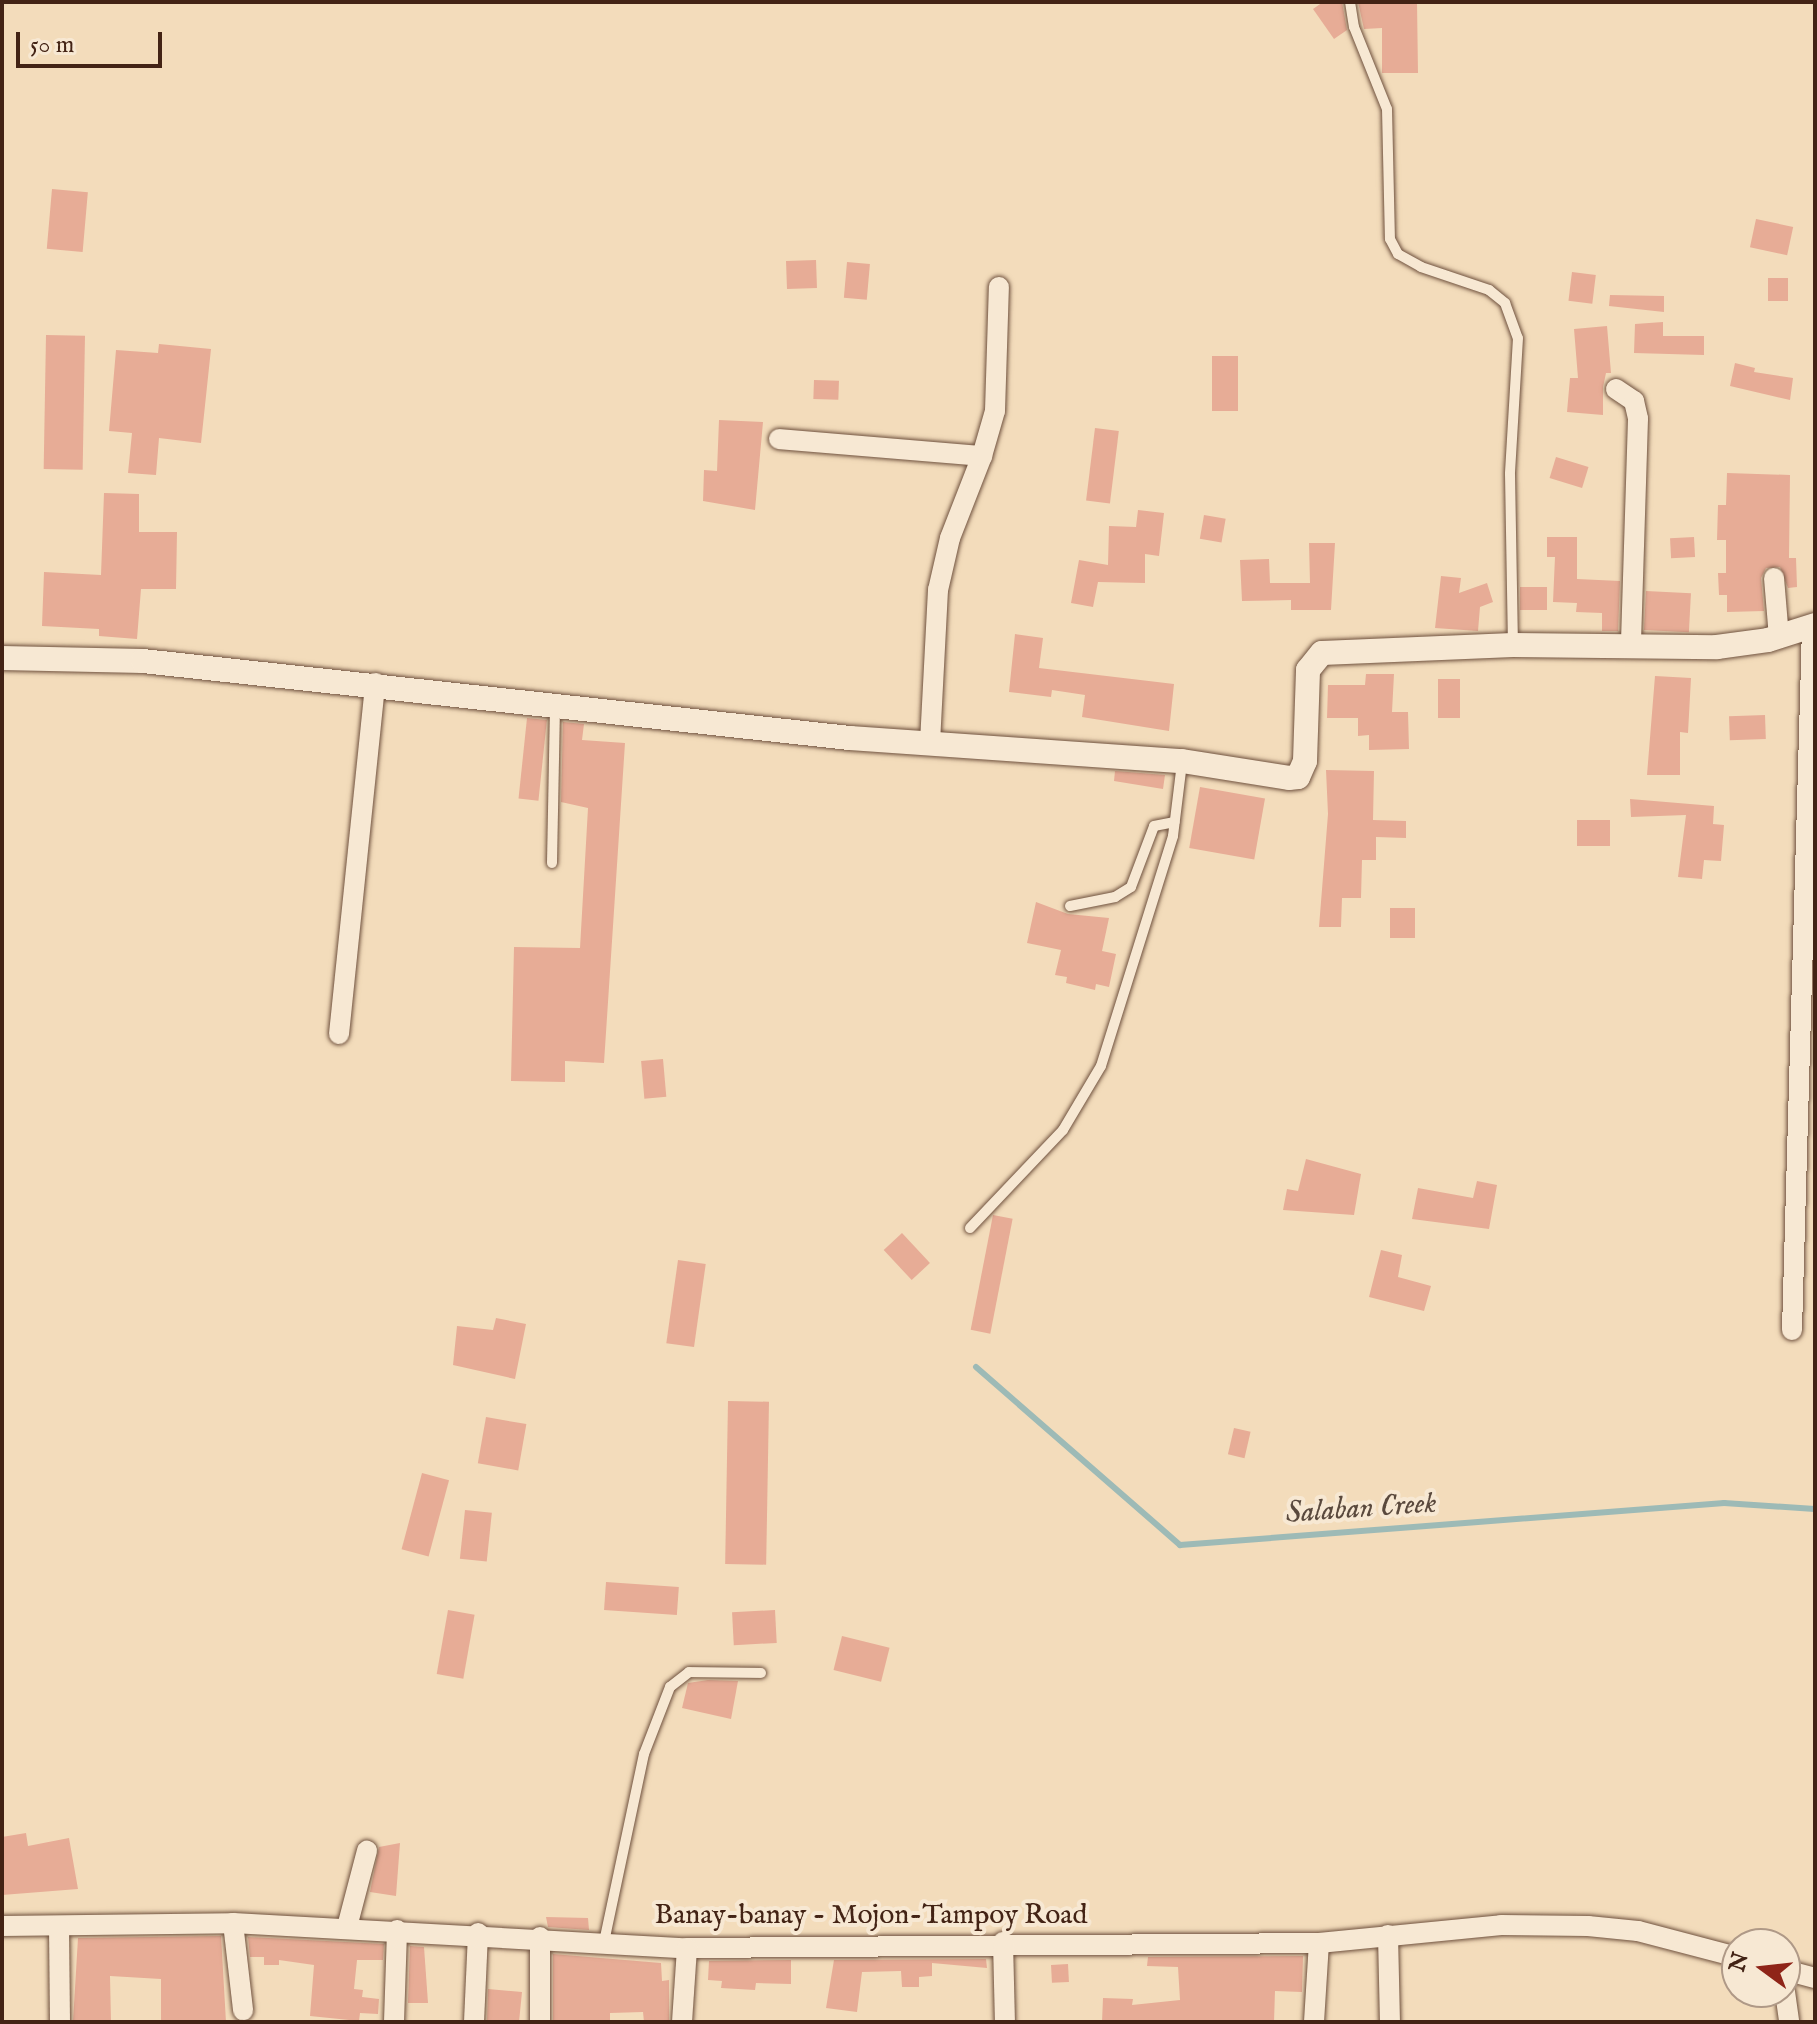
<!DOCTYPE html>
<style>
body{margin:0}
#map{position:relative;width:1817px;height:2024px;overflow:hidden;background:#f3dcbb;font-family:"IM FELL English",serif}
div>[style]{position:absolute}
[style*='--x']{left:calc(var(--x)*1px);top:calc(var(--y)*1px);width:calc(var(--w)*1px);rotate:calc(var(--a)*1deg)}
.stream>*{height:6px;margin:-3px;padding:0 3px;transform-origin:3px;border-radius:3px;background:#9dbab6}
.building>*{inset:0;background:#e7ac96;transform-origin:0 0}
.roads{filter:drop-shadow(0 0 2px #6f513e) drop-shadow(0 0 2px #6f513e)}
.service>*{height:10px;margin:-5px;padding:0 5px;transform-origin:5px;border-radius:5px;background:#f7e8d3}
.minor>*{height:20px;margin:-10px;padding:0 10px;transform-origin:10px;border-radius:10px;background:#f7e8d3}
.tertiary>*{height:24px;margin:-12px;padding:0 12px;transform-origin:12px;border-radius:12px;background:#f7e8d3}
span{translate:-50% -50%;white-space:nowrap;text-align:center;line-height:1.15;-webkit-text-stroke:8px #f7e8d3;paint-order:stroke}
.street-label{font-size:28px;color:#432315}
.water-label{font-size:30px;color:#5a493d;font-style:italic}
.frame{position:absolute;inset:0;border:4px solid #432315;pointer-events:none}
.north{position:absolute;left:1721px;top:1928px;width:80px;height:80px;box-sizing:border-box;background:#f7e8d3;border:2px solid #af9987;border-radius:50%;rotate:285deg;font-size:22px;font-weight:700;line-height:32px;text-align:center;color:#432315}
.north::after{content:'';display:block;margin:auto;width:28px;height:36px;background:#8f2418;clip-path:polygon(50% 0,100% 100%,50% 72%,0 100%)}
.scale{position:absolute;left:16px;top:32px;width:146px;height:36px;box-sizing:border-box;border:4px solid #432315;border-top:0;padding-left:10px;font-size:24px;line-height:28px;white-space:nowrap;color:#432315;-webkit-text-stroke:6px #f7e8d3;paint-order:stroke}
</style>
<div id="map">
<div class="stream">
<i style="--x:976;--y:1367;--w:271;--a:41.1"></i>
<i style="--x:1180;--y:1545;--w:546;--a:-4.41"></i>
<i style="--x:1724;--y:1503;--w:91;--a:3.8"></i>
</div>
<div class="building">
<i style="clip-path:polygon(1323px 2px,1342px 2px,1347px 30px,1334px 39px,1313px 9px)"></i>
<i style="clip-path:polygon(1358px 2px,1417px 2px,1418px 73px,1382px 73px,1382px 28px,1364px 29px)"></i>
<i style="left:52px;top:189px;width:36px;height:60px;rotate:5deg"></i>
<i style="left:1756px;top:219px;width:38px;height:29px;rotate:12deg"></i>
<i style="left:816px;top:260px;width:28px;height:30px;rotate:88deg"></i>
<i style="left:847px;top:262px;width:23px;height:36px;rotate:5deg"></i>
<i style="left:1572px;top:272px;width:24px;height:29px;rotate:7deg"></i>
<i style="left:1788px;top:278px;width:23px;height:20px;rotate:90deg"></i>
<i style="clip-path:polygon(1610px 295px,1664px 296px,1664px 312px,1609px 306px)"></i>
<i style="clip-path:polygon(1663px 322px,1663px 336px,1704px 336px,1704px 355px,1634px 353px,1635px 324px)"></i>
<i style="clip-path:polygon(1607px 326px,1611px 373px,1606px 373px,1603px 387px,1603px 415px,1567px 412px,1570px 378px,1578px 378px,1574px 329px)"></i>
<i style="left:46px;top:335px;width:39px;height:134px;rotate:1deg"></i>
<i style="clip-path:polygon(159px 344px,211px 349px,201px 443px,159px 438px,156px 475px,128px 473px,132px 433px,109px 431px,116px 350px,158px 353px)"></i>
<i style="left:1238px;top:356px;width:55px;height:26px;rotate:90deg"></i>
<i style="clip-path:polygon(1735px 363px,1755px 368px,1754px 372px,1793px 378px,1790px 400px,1730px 386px)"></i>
<i style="left:814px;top:380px;width:25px;height:19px;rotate:2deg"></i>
<i style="clip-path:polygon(719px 420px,763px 422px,755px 510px,703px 501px,704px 470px,717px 471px)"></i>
<i style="left:1095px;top:428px;width:24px;height:73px;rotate:7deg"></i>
<i style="left:1556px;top:457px;width:34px;height:22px;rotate:17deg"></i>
<i style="clip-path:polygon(1727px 473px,1790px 475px,1789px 558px,1796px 558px,1797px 587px,1788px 588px,1780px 567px,1766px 568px,1761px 578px,1764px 611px,1727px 612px,1727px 595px,1719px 595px,1718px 573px,1726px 573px,1726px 540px,1717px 540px,1718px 505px,1726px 505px)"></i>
<i style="clip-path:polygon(104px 493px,139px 494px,139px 532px,177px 532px,176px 589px,141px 589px,137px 639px,99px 636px,99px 629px,42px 626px,44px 572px,101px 575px)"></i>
<i style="clip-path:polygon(1138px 510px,1164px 513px,1159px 556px,1145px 554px,1145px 583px,1098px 582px,1093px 607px,1071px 603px,1079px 560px,1108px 565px,1109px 526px,1136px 527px)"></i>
<i style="left:1204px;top:515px;width:22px;height:24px;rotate:10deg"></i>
<i style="clip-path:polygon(1547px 537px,1577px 537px,1577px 579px,1620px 581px,1618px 631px,1602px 631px,1602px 613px,1576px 612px,1577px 603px,1553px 602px,1555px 557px,1547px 557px)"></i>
<i style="left:1694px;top:537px;width:20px;height:24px;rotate:87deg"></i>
<i style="clip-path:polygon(1309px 543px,1335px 543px,1331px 610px,1291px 610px,1291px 600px,1242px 601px,1240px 560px,1269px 559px,1270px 583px,1310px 583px)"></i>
<i style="clip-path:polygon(1441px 576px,1461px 578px,1459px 593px,1487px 583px,1493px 602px,1480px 607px,1478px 631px,1435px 628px)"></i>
<i style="left:1520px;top:587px;width:27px;height:23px"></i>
<i style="left:1646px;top:591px;width:45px;height:39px;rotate:3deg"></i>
<i style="clip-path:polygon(1015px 634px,1043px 638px,1039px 668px,1174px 684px,1169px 731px,1082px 717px,1085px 695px,1052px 690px,1051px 697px,1009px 692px)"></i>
<i style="clip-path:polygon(1366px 674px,1394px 674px,1392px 712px,1408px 712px,1409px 749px,1369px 750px,1369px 735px,1358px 736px,1358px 718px,1327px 718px,1328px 685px,1365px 685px)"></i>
<i style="clip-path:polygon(1655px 676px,1691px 678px,1688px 733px,1680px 732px,1680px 775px,1647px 775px)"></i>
<i style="left:1438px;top:679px;width:22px;height:39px"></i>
<i style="left:1765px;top:715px;width:24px;height:36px;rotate:88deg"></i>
<i style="left:527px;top:718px;width:20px;height:81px;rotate:6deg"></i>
<i style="clip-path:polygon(563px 722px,584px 724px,582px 740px,625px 743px,604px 1063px,565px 1061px,565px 1082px,511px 1081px,514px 947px,580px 948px,588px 808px,561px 802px)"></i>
<i style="clip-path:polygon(1326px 770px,1374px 771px,1373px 820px,1406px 821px,1406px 838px,1376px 837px,1376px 860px,1362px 860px,1361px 898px,1342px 898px,1341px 927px,1319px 927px,1328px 814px)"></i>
<i style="clip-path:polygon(1115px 771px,1165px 775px,1163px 789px,1114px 781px)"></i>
<i style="left:1200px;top:787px;width:66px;height:62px;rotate:10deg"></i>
<i style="clip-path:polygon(1630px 799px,1714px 806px,1713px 824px,1724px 825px,1721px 861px,1704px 860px,1702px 879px,1678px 877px,1686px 815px,1631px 817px)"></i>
<i style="left:1577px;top:820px;width:33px;height:26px"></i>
<i style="clip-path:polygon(1036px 902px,1068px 914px,1109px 918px,1102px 951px,1116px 954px,1109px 987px,1096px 984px,1095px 990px,1066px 983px,1067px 977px,1055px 975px,1061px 950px,1027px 943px)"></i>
<i style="left:1390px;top:908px;width:25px;height:30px"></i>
<i style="left:663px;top:1059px;width:38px;height:22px;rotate:85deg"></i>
<i style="clip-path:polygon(1306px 1159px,1361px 1174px,1354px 1215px,1283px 1210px,1287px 1189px,1298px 1191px)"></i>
<i style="clip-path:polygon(1477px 1181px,1497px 1185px,1489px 1229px,1412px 1219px,1418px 1188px,1473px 1198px)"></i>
<i style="left:993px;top:1215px;width:20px;height:117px;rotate:11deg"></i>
<i style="left:902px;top:1233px;width:41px;height:25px;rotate:47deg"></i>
<i style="clip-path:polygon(1381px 1250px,1402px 1255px,1398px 1277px,1431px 1286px,1424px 1311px,1369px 1297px)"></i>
<i style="left:678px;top:1260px;width:28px;height:84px;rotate:8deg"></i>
<i style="clip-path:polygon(496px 1318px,526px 1324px,515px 1379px,453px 1365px,457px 1326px,493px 1330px)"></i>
<i style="left:728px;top:1401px;width:41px;height:163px;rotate:1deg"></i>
<i style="left:486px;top:1417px;width:41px;height:47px;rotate:10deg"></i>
<i style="left:1234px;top:1428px;width:17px;height:27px;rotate:13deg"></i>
<i style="left:422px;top:1473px;width:28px;height:79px;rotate:15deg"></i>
<i style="left:465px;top:1510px;width:27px;height:49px;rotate:6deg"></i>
<i style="left:606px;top:1582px;width:73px;height:28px;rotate:4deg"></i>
<i style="left:448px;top:1610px;width:27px;height:65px;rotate:10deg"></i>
<i style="left:775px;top:1610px;width:33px;height:43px;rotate:87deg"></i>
<i style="left:842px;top:1636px;width:49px;height:35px;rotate:14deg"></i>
<i style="clip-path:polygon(708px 1680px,738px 1681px,731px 1719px,682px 1708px,688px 1683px)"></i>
<i style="clip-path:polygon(26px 1833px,28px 1846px,69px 1838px,78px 1889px,2px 1895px,2px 1837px)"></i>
<i style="clip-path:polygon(400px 1843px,396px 1896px,370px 1892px,379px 1847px)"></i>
<i style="clip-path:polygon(546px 1917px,588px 1918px,589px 1930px,548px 1927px)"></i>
<i style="clip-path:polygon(221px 1936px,226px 2022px,161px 2022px,161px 1979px,110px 1976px,111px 2022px,73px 2022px,78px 1938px)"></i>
<i style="clip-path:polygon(248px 1937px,384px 1944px,383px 1960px,357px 1960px,354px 1989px,363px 1990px,362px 1997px,379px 1999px,378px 2014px,360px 2013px,359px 2021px,310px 2016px,314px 1965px,279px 1960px,279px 1965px,264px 1965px,264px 1957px,250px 1957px)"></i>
<i style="clip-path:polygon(410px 1946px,424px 1947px,428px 2003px,408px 2003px)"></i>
<i style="clip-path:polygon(553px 1954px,661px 1963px,662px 1981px,669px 1980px,669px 2022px,644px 2022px,643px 2012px,610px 2013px,610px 2022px,553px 2022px)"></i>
<i style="clip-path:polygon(1303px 1956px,1302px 1992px,1275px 1991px,1274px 2022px,1102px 2022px,1103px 1998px,1133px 1999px,1132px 2005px,1180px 2000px,1178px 1967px,1147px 1966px,1148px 1957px)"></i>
<i style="clip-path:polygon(986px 1959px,987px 1968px,932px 1963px,932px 1976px,919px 1977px,919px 1987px,902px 1987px,901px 1971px,862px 1972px,857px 2012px,826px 2008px,834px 1960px)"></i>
<i style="clip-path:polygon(791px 1960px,791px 1984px,756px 1983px,755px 1990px,721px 1988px,722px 1981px,708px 1980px,709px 1961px)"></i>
<i style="left:1068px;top:1964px;width:18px;height:17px;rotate:87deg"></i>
<i style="clip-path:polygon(488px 1989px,522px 1992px,519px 2022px,487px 2022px)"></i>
</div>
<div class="roads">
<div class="service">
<i style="--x:1350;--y:2;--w:25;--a:81"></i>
<i style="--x:1354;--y:27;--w:88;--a:68.1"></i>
<i style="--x:1387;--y:109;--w:130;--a:88.7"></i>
<i style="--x:1390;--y:239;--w:17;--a:62"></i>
<i style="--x:1398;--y:254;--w:26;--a:29"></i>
<i style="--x:1421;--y:267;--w:72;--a:18.7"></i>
<i style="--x:1489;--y:290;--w:21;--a:39"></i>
<i style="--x:1505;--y:303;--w:37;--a:70"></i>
<i style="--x:1518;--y:338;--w:136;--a:93.4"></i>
<i style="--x:1510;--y:474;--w:169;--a:89"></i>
<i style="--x:552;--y:863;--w:158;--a:-88.9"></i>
<i style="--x:1070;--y:906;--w:46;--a:-11.3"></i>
<i style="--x:1115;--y:897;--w:19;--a:-32"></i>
<i style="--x:1131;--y:887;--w:65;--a:-69.3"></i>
<i style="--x:1154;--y:826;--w:21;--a:-11"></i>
<i style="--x:970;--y:1228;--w:135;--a:-46.5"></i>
<i style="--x:1063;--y:1130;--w:74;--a:-59.3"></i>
<i style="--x:1101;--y:1066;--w:241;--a:-72.6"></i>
<i style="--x:1173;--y:836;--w:74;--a:-83"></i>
<i style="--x:604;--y:1942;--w:192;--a:-78"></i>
<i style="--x:644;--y:1754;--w:72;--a:-68.8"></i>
<i style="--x:670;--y:1687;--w:24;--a:-38"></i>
<i style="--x:689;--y:1672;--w:72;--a:0.8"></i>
</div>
<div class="minor">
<i style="--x:1616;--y:389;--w:22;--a:34"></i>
<i style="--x:1634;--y:401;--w:18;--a:77"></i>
<i style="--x:1638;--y:419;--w:228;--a:91.8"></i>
<i style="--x:779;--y:439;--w:204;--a:4.8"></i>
<i style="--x:982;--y:456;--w:88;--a:111.3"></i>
<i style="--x:950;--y:538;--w:53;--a:103"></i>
<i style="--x:938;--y:590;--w:153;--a:93"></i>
<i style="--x:982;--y:456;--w:47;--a:-73.9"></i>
<i style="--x:995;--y:411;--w:124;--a:-88.2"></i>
<i style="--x:1774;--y:578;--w:59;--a:85.2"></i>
<i style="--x:339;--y:1034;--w:353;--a:-84.1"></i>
<i style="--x:1792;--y:1330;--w:704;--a:-88.37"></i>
<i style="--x:233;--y:1923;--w:88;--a:83.4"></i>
<i style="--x:2;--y:1926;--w:231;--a:-0.7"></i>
<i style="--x:233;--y:1923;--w:455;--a:3.2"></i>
<i style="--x:687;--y:1948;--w:632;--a:-0.45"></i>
<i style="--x:1319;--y:1943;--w:183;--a:-5.6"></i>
<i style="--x:1501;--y:1925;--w:87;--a:0.7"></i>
<i style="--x:1588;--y:1926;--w:50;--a:5.7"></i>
<i style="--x:1638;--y:1931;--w:102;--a:14.7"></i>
<i style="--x:59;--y:1926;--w:96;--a:89.4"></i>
<i style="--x:347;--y:1927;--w:79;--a:-75.3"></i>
<i style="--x:1388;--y:1935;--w:87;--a:88.7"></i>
<i style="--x:1003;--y:1942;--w:80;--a:88.6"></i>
<i style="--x:1785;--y:1970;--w:31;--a:15"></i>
<i style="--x:1785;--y:1992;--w:30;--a:82"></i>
<i style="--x:394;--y:2022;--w:92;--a:-88.1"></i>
<i style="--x:474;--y:2022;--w:89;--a:-87.4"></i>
<i style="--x:540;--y:2022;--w:85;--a:-90"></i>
<i style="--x:682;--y:2022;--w:74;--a:-86.1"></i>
<i style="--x:1314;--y:2022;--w:79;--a:-86.4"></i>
</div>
<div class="tertiary">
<i style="--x:2;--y:658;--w:141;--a:1.2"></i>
<i style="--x:143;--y:661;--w:711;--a:6.22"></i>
<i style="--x:850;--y:738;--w:333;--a:4"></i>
<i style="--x:1182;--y:761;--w:108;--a:9"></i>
<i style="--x:1289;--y:778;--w:9;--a:-6"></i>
<i style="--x:1298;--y:777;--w:17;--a:-66"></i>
<i style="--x:1305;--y:761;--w:91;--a:-88.1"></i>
<i style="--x:1308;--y:670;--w:22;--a:-51"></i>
<i style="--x:1322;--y:653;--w:191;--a:-2.4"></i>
<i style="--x:1513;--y:645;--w:204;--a:0.6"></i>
<i style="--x:1717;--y:647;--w:51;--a:-7.8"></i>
<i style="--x:1768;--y:640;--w:49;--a:-17.7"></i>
</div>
</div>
<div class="street-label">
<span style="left:871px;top:1916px">Banay-banay - Mojon-Tampoy Road</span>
</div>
<div class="water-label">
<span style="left:1361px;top:1509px;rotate:-4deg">Salaban Creek</span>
</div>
<div class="frame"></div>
<div class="north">N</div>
<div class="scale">50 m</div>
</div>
